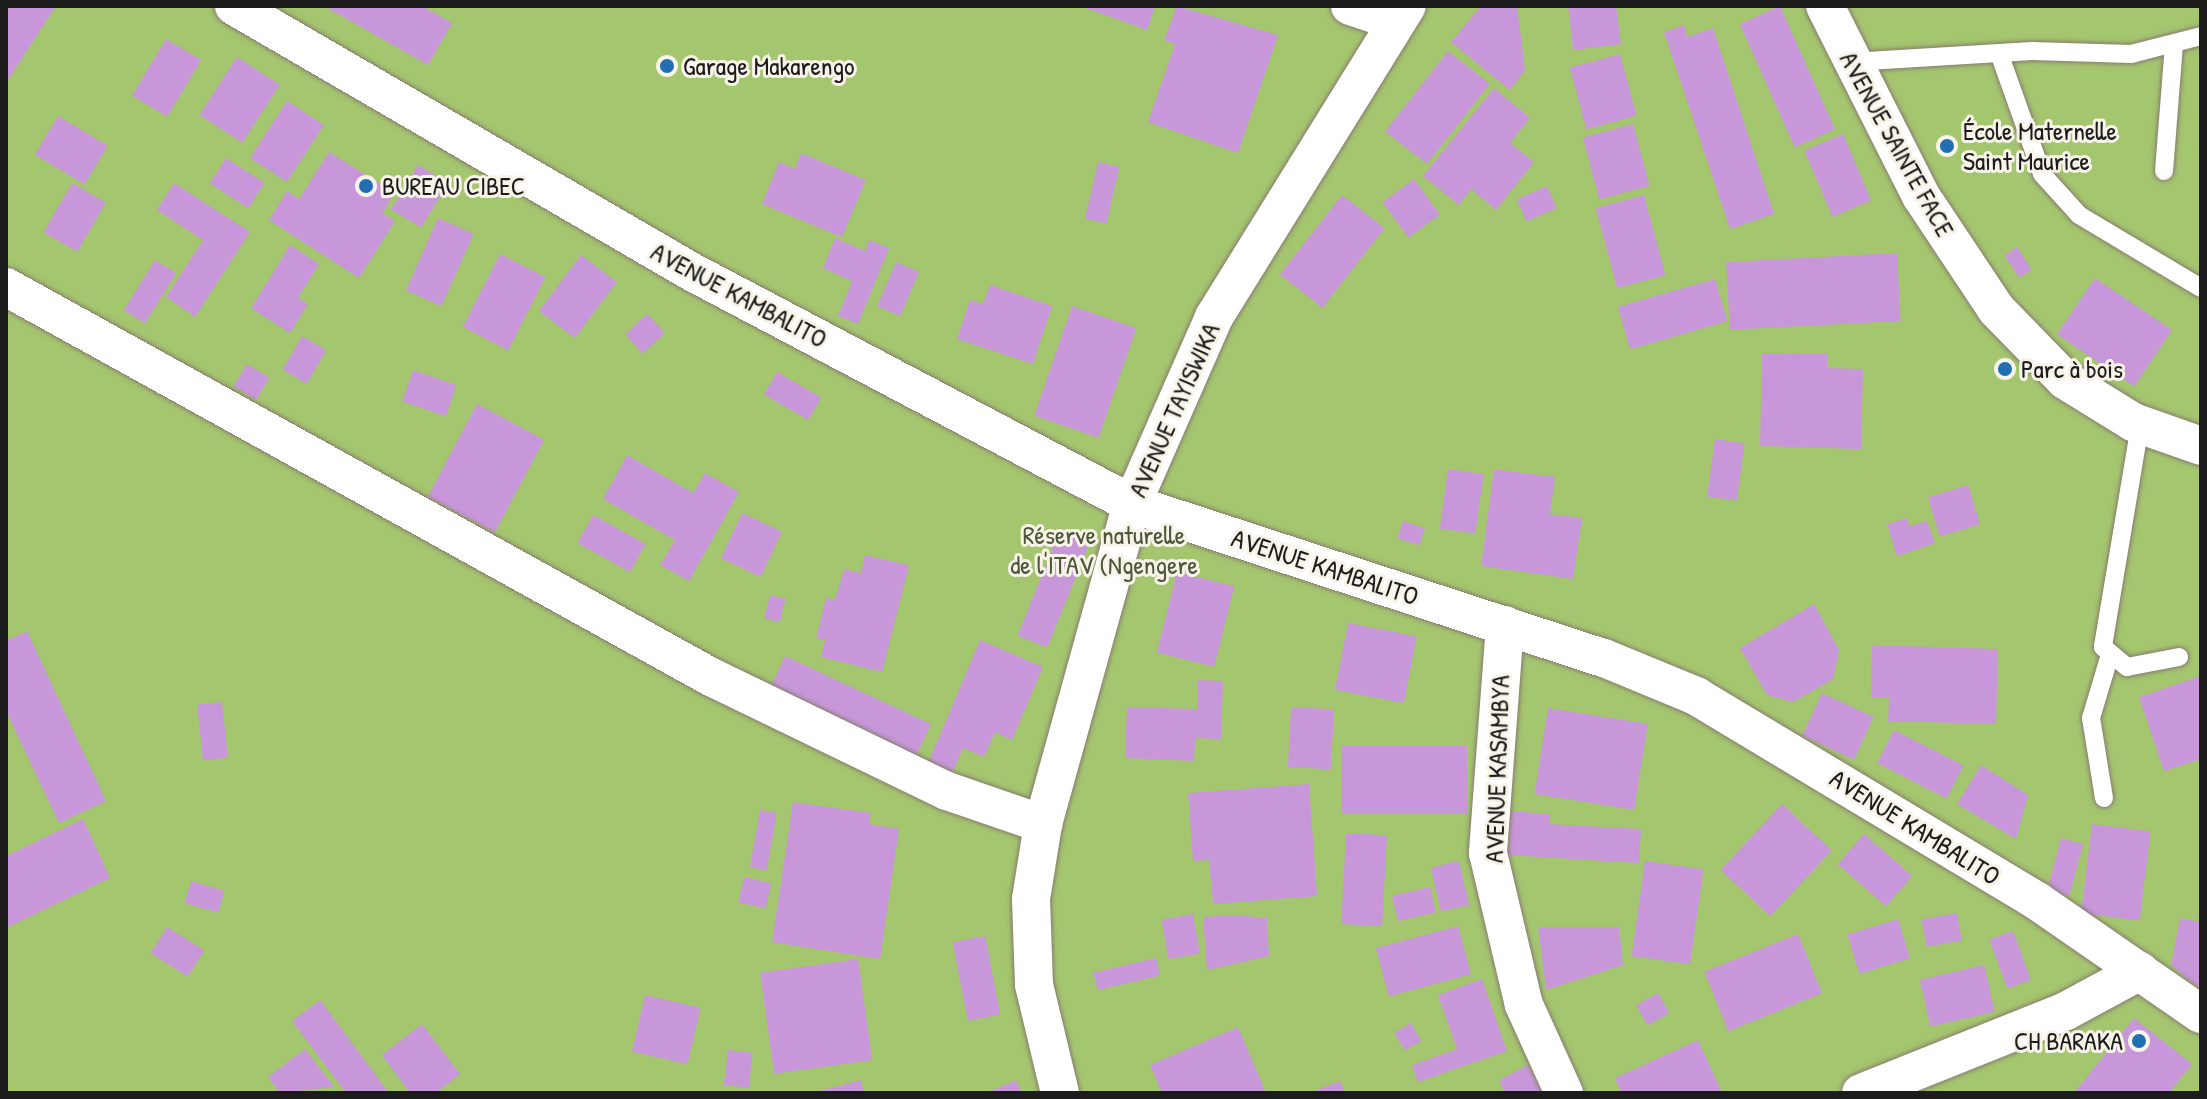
<!DOCTYPE html>
<meta charset="utf-8">
<style>
body{margin:0}
#map{position:relative;width:2207px;height:1099px;overflow:hidden;background:#f4dcc0;font-family:"Patrick Hand",sans-serif}
div>[style]{position:absolute}
[style*='--x']{left:calc(var(--x)*1px);top:calc(var(--y)*1px);width:calc(var(--w)*1px);rotate:calc(var(--a)*1deg)}
.green>*{inset:0;background:#a4c66f;transform-origin:0 0}
.building>*{inset:0;background:#c897da;transform-origin:0 0}
.roads{filter:drop-shadow(0 0 2px #887c6e) drop-shadow(0 0 2px #887c6e)}
.lane>*{height:18px;margin:-9px;padding:0 9px;transform-origin:9px;border-radius:9px;background:#fff}
.street>*{height:38px;margin:-19px;padding:0 19px;transform-origin:19px;border-radius:19px;background:#fff}
.dots>*{width:22px;height:22px;translate:-50% -50%;box-sizing:border-box;border:4px solid #f7f3e8;border-radius:50%}
span{translate:-50% -50%;white-space:nowrap;text-align:center;line-height:1.15;-webkit-text-stroke:6px #f7f3e8;paint-order:stroke}
.poi-label{font-size:26px;color:#1c1c1c}
.left{translate:0 -50%;text-align:left}
.right{translate:-100% -50%;text-align:right}
.street-label{font-size:26px;color:#1c1c1c}
.park-label{font-size:26px;color:#4c5839}
.frame{position:absolute;inset:0;border:8px solid #1c1c1c;pointer-events:none}
</style>
<div id="map">
<div class="green">
<i style="left:6px;top:6px;width:2195px;height:1087px"></i>
</div>
<div class="building">
<i style="clip-path:polygon(6px 6px,56px 6px,8px 80px,6px 78px)"></i>
<i style="clip-path:polygon(324px 6px,422px 6px,452px 23px,428px 65px)"></i>
<i style="clip-path:polygon(1080px 6px,1155px 6px,1147px 30px)"></i>
<i style="clip-path:polygon(1177px 6px,1278px 35px,1238px 153px,1148px 122px,1175px 44px,1164px 40px)"></i>
<i style="clip-path:polygon(1481px 6px,1517px 6px,1525px 70px,1510px 90px,1451px 42px)"></i>
<i style="clip-path:polygon(1568px 6px,1616px 6px,1621px 44px,1573px 50px)"></i>
<i style="left:1780px;top:6px;width:135px;height:44px;rotate:66deg"></i>
<i style="clip-path:polygon(1684px 25px,1687px 37px,1713px 28px,1774px 214px,1730px 229px,1664px 32px)"></i>
<i style="left:166px;top:39px;width:41px;height:66px;rotate:31deg"></i>
<i style="left:1448px;top:51px;width:53px;height:102px;rotate:38deg"></i>
<i style="left:1620px;top:54px;width:64px;height:52px;rotate:75deg"></i>
<i style="left:237px;top:57px;width:51px;height:69px;rotate:33deg"></i>
<i style="clip-path:polygon(1494px 88px,1530px 118px,1510px 143px,1534px 162px,1496px 210px,1471px 189px,1459px 205px,1423px 176px)"></i>
<i style="left:287px;top:101px;width:44px;height:68px;rotate:33deg"></i>
<i style="left:58px;top:116px;width:58px;height:45px;rotate:31deg"></i>
<i style="left:1633px;top:124px;width:64px;height:52px;rotate:75deg"></i>
<i style="left:1843px;top:134px;width:72px;height:42px;rotate:67deg"></i>
<i style="clip-path:polygon(329px 152px,395px 193px,382px 213px,395px 221px,359px 278px,269px 220px,287px 191px,299px 199px)"></i>
<i style="clip-path:polygon(801px 153px,866px 180px,842px 237px,762px 204px,779px 162px,795px 169px)"></i>
<i style="left:226px;top:158px;width:46px;height:30px;rotate:33deg"></i>
<i style="left:1098px;top:162px;width:22px;height:58px;rotate:13deg"></i>
<i style="left:418px;top:165px;width:35px;height:52px;rotate:31deg"></i>
<i style="left:1414px;top:179px;width:44px;height:39px;rotate:54deg"></i>
<i style="left:72px;top:183px;width:39px;height:57px;rotate:30deg"></i>
<i style="clip-path:polygon(174px 183px,250px 232px,195px 317px,166px 297px,203px 240px,157px 210px)"></i>
<i style="left:1547px;top:186px;width:24px;height:33px;rotate:66deg"></i>
<i style="left:1342px;top:195px;width:54px;height:101px;rotate:38deg"></i>
<i style="left:1644px;top:195px;width:83px;height:50px;rotate:75deg"></i>
<i style="left:438px;top:218px;width:39px;height:79px;rotate:24deg"></i>
<i style="clip-path:polygon(835px 238px,865px 251px,869px 240px,889px 248px,858px 324px,838px 316px,852px 281px,823px 268px)"></i>
<i style="clip-path:polygon(290px 245px,319px 264px,298px 298px,308px 304px,290px 333px,251px 308px)"></i>
<i style="left:2017px;top:247px;width:27px;height:15px;rotate:57deg"></i>
<i style="left:1897px;top:253px;width:68px;height:171px;rotate:87deg"></i>
<i style="left:500px;top:254px;width:51px;height:82px;rotate:27deg"></i>
<i style="left:581px;top:255px;width:45px;height:70px;rotate:37deg"></i>
<i style="left:155px;top:260px;width:25px;height:59px;rotate:32deg"></i>
<i style="left:896px;top:262px;width:25px;height:48px;rotate:23deg"></i>
<i style="left:2095px;top:278px;width:93px;height:68px;rotate:34deg"></i>
<i style="left:1715px;top:279px;width:44px;height:101px;rotate:74deg"></i>
<i style="clip-path:polygon(990px 285px,1052px 306px,1033px 364px,957px 339px,970px 300px,983px 304px)"></i>
<i style="left:1072px;top:306px;width:68px;height:116px;rotate:19deg"></i>
<i style="left:647px;top:314px;width:26px;height:30px;rotate:47deg"></i>
<i style="left:302px;top:336px;width:28px;height:39px;rotate:30deg"></i>
<i style="clip-path:polygon(1762px 353px,1828px 354px,1827px 368px,1863px 369px,1861px 449px,1760px 446px)"></i>
<i style="left:247px;top:364px;width:26px;height:26px;rotate:31deg"></i>
<i style="left:413px;top:370px;width:46px;height:33px;rotate:19deg"></i>
<i style="left:777px;top:372px;width:51px;height:26px;rotate:30deg"></i>
<i style="left:477px;top:404px;width:76px;height:105px;rotate:28deg"></i>
<i style="left:1715px;top:439px;width:30px;height:58px;rotate:8deg"></i>
<i style="clip-path:polygon(627px 455px,693px 493px,705px 473px,739px 492px,689px 581px,660px 565px,675px 540px,603px 499px)"></i>
<i style="left:1448px;top:469px;width:36px;height:60px;rotate:8deg"></i>
<i style="clip-path:polygon(1494px 469px,1555px 477px,1550px 514px,1582px 518px,1573px 579px,1481px 566px)"></i>
<i style="left:1968px;top:485px;width:41px;height:42px;rotate:73deg"></i>
<i style="left:742px;top:513px;width:44px;height:50px;rotate:25deg"></i>
<i style="left:593px;top:515px;width:60px;height:32px;rotate:29deg"></i>
<i style="clip-path:polygon(1907px 518px,1909px 526px,1927px 521px,1935px 543px,1897px 556px,1887px 524px)"></i>
<i style="left:1403px;top:521px;width:23px;height:18px;rotate:18deg"></i>
<i style="left:1061px;top:528px;width:32px;height:116px;rotate:22deg"></i>
<i style="clip-path:polygon(865px 555px,909px 565px,882px 672px,821px 657px,825px 640px,816px 638px,826px 598px,835px 600px,844px 569px,861px 573px)"></i>
<i style="left:1177px;top:572px;width:59px;height:83px;rotate:14deg"></i>
<i style="left:770px;top:595px;width:16px;height:24px;rotate:14deg"></i>
<i style="clip-path:polygon(1814px 604px,1839px 650px,1833px 679px,1793px 702px,1767px 695px,1740px 648px)"></i>
<i style="left:1348px;top:623px;width:70px;height:68px;rotate:11deg"></i>
<i style="clip-path:polygon(27px 631px,106px 801px,59px 823px,6px 711px,6px 641px)"></i>
<i style="clip-path:polygon(980px 640px,1043px 667px,1012px 740px,995px 732px,984px 757px,963px 748px,950px 778px,926px 768px)"></i>
<i style="clip-path:polygon(1872px 645px,1998px 649px,1996px 724px,1888px 721px,1889px 697px,1871px 697px)"></i>
<i style="left:785px;top:656px;width:161px;height:42px;rotate:25deg"></i>
<i style="clip-path:polygon(2201px 676px,2201px 759px,2164px 771px,2139px 697px)"></i>
<i style="clip-path:polygon(1198px 680px,1223px 681px,1221px 739px,1195px 738px,1194px 761px,1125px 758px,1127px 707px,1197px 709px)"></i>
<i style="left:1822px;top:693px;width:57px;height:47px;rotate:25deg"></i>
<i style="left:222px;top:702px;width:56px;height:25px;rotate:84deg"></i>
<i style="left:1291px;top:707px;width:43px;height:60px;rotate:3deg"></i>
<i style="left:1548px;top:708px;width:101px;height:87px;rotate:9deg"></i>
<i style="left:1894px;top:730px;width:78px;height:37px;rotate:27deg"></i>
<i style="left:1341px;top:746px;width:126px;height:68px"></i>
<i style="clip-path:polygon(1981px 765px,2028px 795px,2016px 839px,1957px 804px)"></i>
<i style="clip-path:polygon(1309px 784px,1317px 896px,1213px 904px,1209px 860px,1193px 861px,1188px 793px)"></i>
<i style="clip-path:polygon(793px 802px,871px 813px,869px 824px,899px 829px,880px 959px,772px 942px)"></i>
<i style="left:1782px;top:804px;width:68px;height:90px;rotate:43deg"></i>
<i style="left:760px;top:810px;width:17px;height:58px;rotate:10deg"></i>
<i style="clip-path:polygon(1511px 811px,1549px 814px,1549px 824px,1641px 829px,1639px 863px,1508px 855px)"></i>
<i style="clip-path:polygon(83px 819px,110px 878px,6px 928px,6px 856px)"></i>
<i style="left:2092px;top:824px;width:59px;height:90px;rotate:7deg"></i>
<i style="left:1346px;top:833px;width:41px;height:91px;rotate:3deg"></i>
<i style="left:1864px;top:834px;width:64px;height:40px;rotate:41deg"></i>
<i style="left:2061px;top:838px;width:23px;height:54px;rotate:15deg"></i>
<i style="left:1459px;top:861px;width:45px;height:29px;rotate:77deg"></i>
<i style="left:1645px;top:861px;width:59px;height:96px;rotate:8deg"></i>
<i style="left:744px;top:877px;width:28px;height:26px;rotate:13deg"></i>
<i style="left:191px;top:881px;width:35px;height:23px;rotate:16deg"></i>
<i style="left:1430px;top:887px;width:26px;height:39px;rotate:77deg"></i>
<i style="left:1957px;top:913px;width:28px;height:36px;rotate:80deg"></i>
<i style="left:1193px;top:914px;width:40px;height:32px;rotate:80deg"></i>
<i style="clip-path:polygon(1236px 915px,1267px 918px,1269px 956px,1207px 970px,1203px 917px)"></i>
<i style="clip-path:polygon(2180px 918px,2201px 922px,2201px 990px,2171px 965px)"></i>
<i style="left:1898px;top:919px;width:41px;height:53px;rotate:73deg"></i>
<i style="left:1458px;top:926px;width:50px;height:85px;rotate:75deg"></i>
<i style="left:167px;top:927px;width:44px;height:31px;rotate:32deg"></i>
<i style="clip-path:polygon(1538px 927px,1619px 927px,1623px 965px,1546px 990px)"></i>
<i style="left:2013px;top:931px;width:52px;height:25px;rotate:70deg"></i>
<i style="left:1798px;top:934px;width:64px;height:101px;rotate:68deg"></i>
<i style="left:985px;top:936px;width:80px;height:33px;rotate:79deg"></i>
<i style="left:1156px;top:958px;width:18px;height:64px;rotate:77deg"></i>
<i style="left:858px;top:959px;width:102px;height:99px;rotate:82deg"></i>
<i style="left:1984px;top:965px;width:48px;height:66px;rotate:77deg"></i>
<i style="clip-path:polygon(1482px 979px,1507px 1051px,1418px 1082px,1412px 1065px,1457px 1049px,1438px 995px)"></i>
<i style="left:1658px;top:993px;width:23px;height:25px;rotate:61deg"></i>
<i style="left:645px;top:995px;width:57px;height:58px;rotate:13deg"></i>
<i style="clip-path:polygon(320px 1000px,389px 1093px,346px 1093px,292px 1021px)"></i>
<i style="clip-path:polygon(2134px 1018px,2192px 1064px,2169px 1093px,2074px 1093px)"></i>
<i style="left:1411px;top:1023px;width:21px;height:19px;rotate:61deg"></i>
<i style="clip-path:polygon(422px 1024px,460px 1074px,436px 1093px,410px 1093px,382px 1055px)"></i>
<i style="clip-path:polygon(1238px 1027px,1266px 1093px,1162px 1093px,1150px 1065px)"></i>
<i style="clip-path:polygon(1698px 1040px,1722px 1093px,1621px 1093px,1615px 1078px)"></i>
<i style="clip-path:polygon(305px 1049px,334px 1087px,280px 1093px,268px 1077px)"></i>
<i style="left:728px;top:1050px;width:25px;height:35px;rotate:7deg"></i>
<i style="clip-path:polygon(1528px 1065px,1542px 1093px,1505px 1093px,1499px 1080px)"></i>
<i style="clip-path:polygon(861px 1080px,864px 1093px,815px 1093px,815px 1092px)"></i>
<i style="clip-path:polygon(1016px 1080px,1022px 1093px,986px 1093px)"></i>
<i style="clip-path:polygon(1340px 1081px,1345px 1093px,1309px 1093px)"></i>
</div>
<div class="roads">
<div class="lane">
<i style="--x:1999;--y:53;--w:128;--a:70.4"></i>
<i style="--x:2042;--y:174;--w:55;--a:47.9"></i>
<i style="--x:2079;--y:215;--w:142;--a:30.9"></i>
<i style="--x:1851;--y:62;--w:181;--a:-3.5"></i>
<i style="--x:2032;--y:51;--w:99;--a:1.7"></i>
<i style="--x:2131;--y:54;--w:72;--a:-14.4"></i>
<i style="--x:2164;--y:171;--w:128;--a:-85.5"></i>
<i style="--x:2140;--y:425;--w:225;--a:99.5"></i>
<i style="--x:2103;--y:647;--w:31;--a:40"></i>
<i style="--x:2127;--y:667;--w:53;--a:-10.9"></i>
<i style="--x:2104;--y:798;--w:81;--a:-99.2"></i>
<i style="--x:2091;--y:718;--w:63;--a:-73.3"></i>
</div>
<div class="street">
<i style="--x:234;--y:6;--w:530;--a:30.15"></i>
<i style="--x:692;--y:272;--w:497;--a:27.8"></i>
<i style="--x:1132;--y:504;--w:496;--a:18.1"></i>
<i style="--x:1604;--y:658;--w:100;--a:22.4"></i>
<i style="--x:1696;--y:696;--w:398;--a:31"></i>
<i style="--x:2037;--y:901;--w:199;--a:34.6"></i>
<i style="--x:1350;--y:6;--w:47;--a:18.4"></i>
<i style="--x:1825;--y:6;--w:213;--a:63.2"></i>
<i style="--x:1921;--y:196;--w:136;--a:56.4"></i>
<i style="--x:1996;--y:309;--w:99;--a:45.8"></i>
<i style="--x:2065;--y:380;--w:80;--a:31.7"></i>
<i style="--x:2133;--y:422;--w:72;--a:19.4"></i>
<i style="--x:6;--y:287;--w:806;--a:28.95"></i>
<i style="--x:711;--y:677;--w:262;--a:25.8"></i>
<i style="--x:947;--y:791;--w:102;--a:19"></i>
<i style="--x:1505;--y:625;--w:229;--a:94.3"></i>
<i style="--x:1488;--y:853;--w:156;--a:76.7"></i>
<i style="--x:1524;--y:1005;--w:97;--a:65.6"></i>
<i style="--x:1060;--y:1093;--w:111;--a:-103.5"></i>
<i style="--x:1034;--y:985;--w:86;--a:-92"></i>
<i style="--x:1031;--y:899;--w:76;--a:-80.9"></i>
<i style="--x:1043;--y:824;--w:332;--a:-74.5"></i>
<i style="--x:1132;--y:504;--w:204;--a:-66.3"></i>
<i style="--x:1214;--y:317;--w:366;--a:-58.2"></i>
<i style="--x:1861;--y:1093;--w:221;--a:-21.8"></i>
<i style="--x:2066;--y:1011;--w:84;--a:-28.4"></i>
</div>
</div>
<div class="dots">
<i style="left:667px;top:66px;background:#1f6fb2"></i>
<i style="left:1947px;top:146px;background:#1f6fb2"></i>
<i style="left:366px;top:186px;background:#1f6fb2"></i>
<i style="left:2005px;top:369px;background:#1f6fb2"></i>
<i style="left:2139px;top:1041px;background:#1f6fb2"></i>
</div>
<div class="poi-label">
<span class="left" style="left:683px;top:66px">Garage Makarengo</span>
<span class="left" style="left:1963px;top:146px">École Maternelle<br>Saint Maurice</span>
<span class="left" style="left:382px;top:186px">BUREAU CIBEC</span>
<span class="left" style="left:2021px;top:369px">Parc à bois</span>
<span class="right" style="left:2123px;top:1041px">CH BARAKA</span>
</div>
<div class="street-label">
<span style="left:1897px;top:144px;rotate:61deg">AVENUE SAINTE FACE</span>
<span style="left:739px;top:295px;rotate:28deg">AVENUE KAMBALITO</span>
<span style="left:1174px;top:410px;rotate:-66deg">AVENUE TAYISWIKA</span>
<span style="left:1325px;top:567px;rotate:18deg">AVENUE KAMBALITO</span>
<span style="left:1497px;top:769px;rotate:-88deg">AVENUE KASAMBYA</span>
<span style="left:1915px;top:827px;rotate:32deg">AVENUE KAMBALITO</span>
</div>
<div class="park-label">
<span style="left:1104px;top:550px">Réserve naturelle<br>de l'ITAV (Ngengere</span>
</div>
<div class="frame"></div>
</div>
